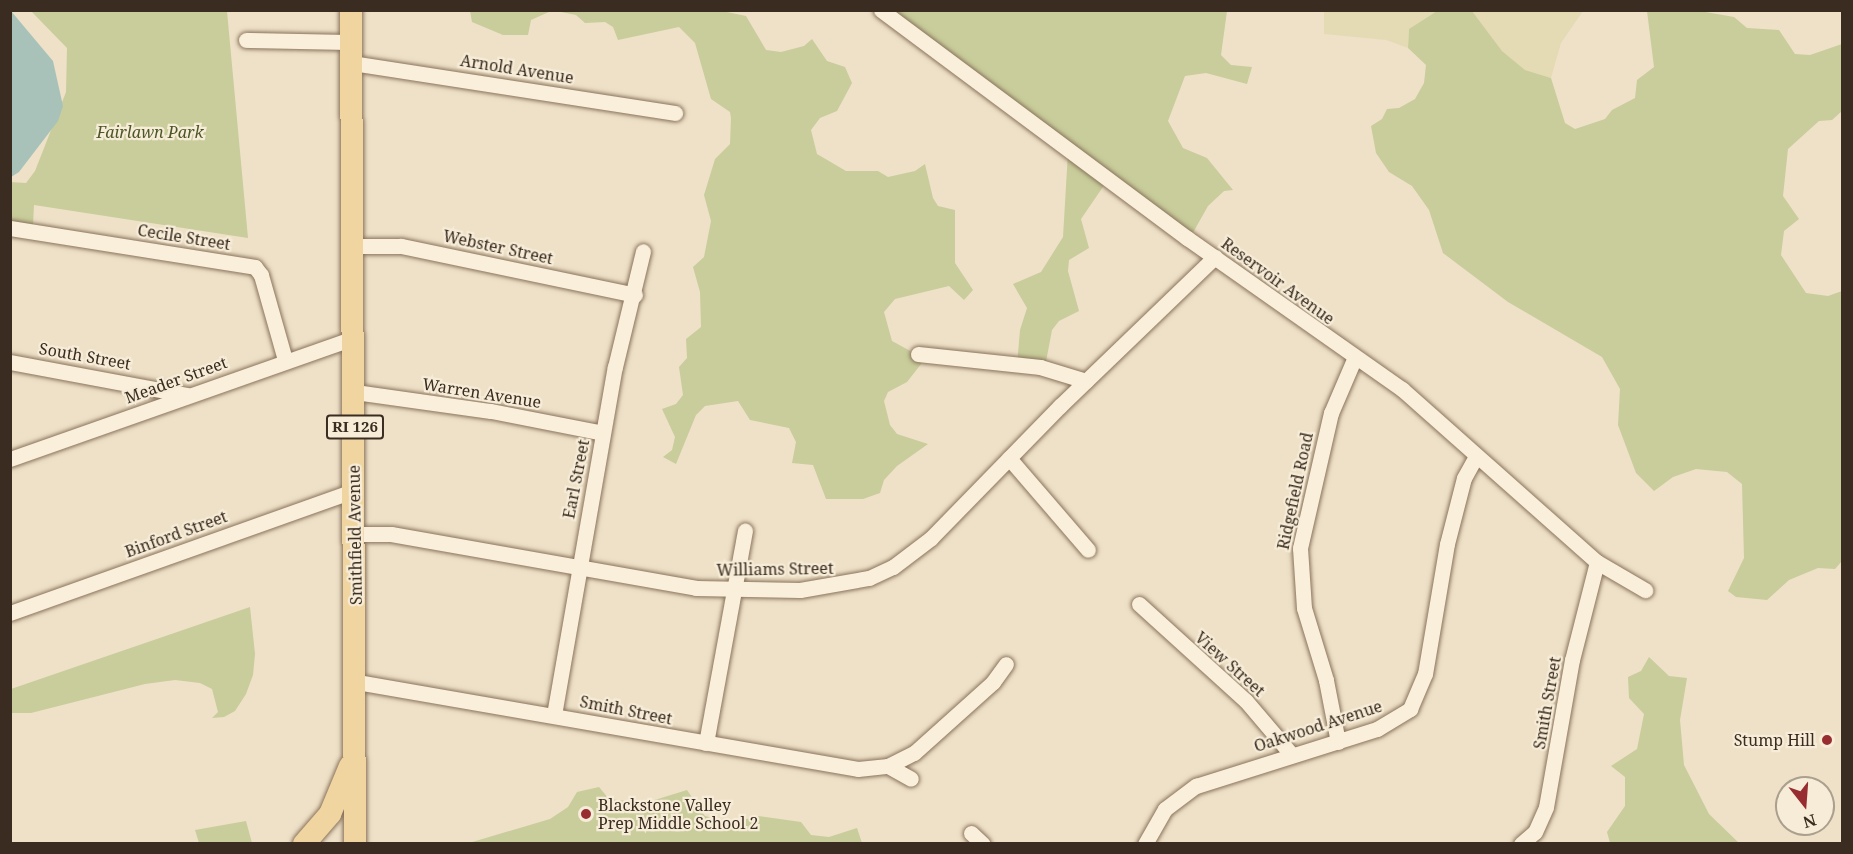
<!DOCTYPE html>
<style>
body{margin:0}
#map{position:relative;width:1853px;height:854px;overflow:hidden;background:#eee1c7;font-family:"Noto Serif",serif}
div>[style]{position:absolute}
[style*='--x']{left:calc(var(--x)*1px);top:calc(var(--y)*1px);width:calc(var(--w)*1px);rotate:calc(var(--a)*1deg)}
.farmland>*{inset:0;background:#e4dbb5}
.green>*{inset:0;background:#c8cd9b}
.water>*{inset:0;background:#a8c2ba}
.roads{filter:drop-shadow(0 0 2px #8a735c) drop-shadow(0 0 2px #8a735c)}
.street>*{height:15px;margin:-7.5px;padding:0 7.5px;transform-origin:7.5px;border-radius:7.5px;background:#f9efdb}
.primary>*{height:22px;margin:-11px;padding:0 11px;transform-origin:11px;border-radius:11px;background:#f0d5a0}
.dots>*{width:16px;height:16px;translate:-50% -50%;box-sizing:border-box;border:3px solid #f6ecd7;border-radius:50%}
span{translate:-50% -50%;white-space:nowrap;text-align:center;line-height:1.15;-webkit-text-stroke:4.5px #f6ecd7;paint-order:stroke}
.shield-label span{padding:2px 4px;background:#f6ecd7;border:2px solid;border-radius:4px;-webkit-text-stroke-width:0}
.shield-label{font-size:15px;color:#3a2c20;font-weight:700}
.street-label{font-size:16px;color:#3a2c20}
.park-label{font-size:16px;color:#4c5727;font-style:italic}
.poi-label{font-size:16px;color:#3a2c20}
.right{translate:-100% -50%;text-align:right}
.left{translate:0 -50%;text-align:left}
.frame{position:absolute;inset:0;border:12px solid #3a2c20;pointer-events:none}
.north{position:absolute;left:1775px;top:776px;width:60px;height:60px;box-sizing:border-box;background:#f6ecd7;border:2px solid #ab9f8e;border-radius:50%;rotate:163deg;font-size:16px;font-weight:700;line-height:24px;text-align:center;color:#3a2c20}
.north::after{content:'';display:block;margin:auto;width:21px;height:27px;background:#982d31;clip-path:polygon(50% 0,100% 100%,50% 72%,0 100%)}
</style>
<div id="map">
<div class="farmland">
<i style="clip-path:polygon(1324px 11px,1437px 11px,1409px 29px,1408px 48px,1386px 40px,1324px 34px)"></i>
<i style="clip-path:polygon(1472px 11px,1583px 11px,1561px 43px,1551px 78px,1525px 70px,1502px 51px)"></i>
</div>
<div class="green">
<i style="clip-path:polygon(31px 11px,227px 11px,248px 238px,34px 205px,33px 226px,11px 224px,10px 182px,26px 183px,35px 171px,66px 92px,67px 48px)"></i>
<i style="clip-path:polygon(470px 11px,470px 10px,551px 11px,531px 20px,528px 35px,503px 35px,472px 22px)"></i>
<i style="clip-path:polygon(556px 11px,722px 11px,746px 16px,766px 50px,781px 52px,804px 46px,812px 39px,827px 61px,845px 67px,852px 83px,837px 111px,820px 118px,811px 130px,817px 154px,846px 171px,878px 171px,888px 177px,915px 171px,925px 164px,933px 198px,938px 206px,955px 210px,955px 263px,973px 290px,964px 300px,949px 286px,895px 299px,884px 312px,892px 341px,925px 359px,907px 382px,888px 392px,884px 401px,890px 425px,897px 434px,928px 444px,897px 466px,884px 480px,880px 493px,863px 499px,826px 499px,813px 465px,792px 463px,796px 442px,789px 428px,750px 420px,738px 401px,705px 406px,696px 415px,676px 464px,663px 457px,672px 450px,675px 437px,662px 409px,676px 404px,683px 395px,679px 367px,687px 358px,686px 339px,701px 327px,700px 292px,693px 267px,704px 257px,711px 221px,704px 195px,715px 159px,730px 144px,731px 118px,730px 112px,711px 99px,695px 43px,679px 27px,618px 40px,613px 27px,605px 22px,585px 23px,576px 15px)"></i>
<i style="clip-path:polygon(880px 11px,1227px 11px,1221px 55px,1231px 65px,1252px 67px,1247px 84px,1206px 73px,1185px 76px,1168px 121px,1183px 148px,1207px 158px,1233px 190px,1224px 191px,1208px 206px,1190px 238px,1107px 181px,1081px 219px,1089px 248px,1069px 260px,1068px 271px,1079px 311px,1059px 321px,1052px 330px,1045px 367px,1017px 365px,1020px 330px,1027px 308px,1013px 284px,1041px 272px,1063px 237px,1068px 152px)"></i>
<i style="clip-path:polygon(1437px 11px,1472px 11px,1502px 51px,1525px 70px,1551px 78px,1565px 123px,1575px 129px,1605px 119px,1612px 110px,1635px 98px,1637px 80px,1654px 67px,1647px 11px,1700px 11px,1734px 17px,1747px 28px,1779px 30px,1795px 54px,1810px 55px,1842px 44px,1842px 111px,1832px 120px,1819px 121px,1788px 149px,1783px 196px,1799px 219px,1784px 231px,1781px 255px,1806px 293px,1828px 296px,1842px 291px,1842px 561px,1835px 569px,1818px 568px,1789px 580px,1767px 600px,1736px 597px,1728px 591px,1744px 558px,1742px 484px,1727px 472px,1696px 469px,1673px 477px,1654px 491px,1636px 473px,1618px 425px,1620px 389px,1602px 357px,1508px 302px,1443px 253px,1429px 210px,1412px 186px,1389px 172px,1376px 153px,1371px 126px,1382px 119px,1387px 109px,1399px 108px,1415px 99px,1424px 83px,1426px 65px,1408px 48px,1409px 29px)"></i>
<i style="clip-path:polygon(250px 607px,255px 654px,253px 675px,246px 694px,235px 711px,224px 717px,212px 718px,218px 712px,212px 689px,200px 683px,175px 680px,145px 684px,31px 713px,11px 713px,11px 689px)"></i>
<i style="clip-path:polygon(1649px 657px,1669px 676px,1687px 678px,1680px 720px,1684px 765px,1709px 814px,1739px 843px,1610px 843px,1607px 832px,1625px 806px,1625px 777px,1611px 766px,1637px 749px,1644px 714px,1629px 698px,1628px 677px,1641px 671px)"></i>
<i style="clip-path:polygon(599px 787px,609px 799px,645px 803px,687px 790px,705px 816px,731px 823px,758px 816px,801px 822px,811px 835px,829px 837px,857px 828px,862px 843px,469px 843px,550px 819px,568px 807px,577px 792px)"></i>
<i style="clip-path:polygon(246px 821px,252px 843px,199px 843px,195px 830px)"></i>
</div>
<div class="water">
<i style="clip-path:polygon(11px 11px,53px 61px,63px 106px,58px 121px,19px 172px,11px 177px)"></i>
</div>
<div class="roads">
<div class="street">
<i style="--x:881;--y:10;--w:382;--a:36.7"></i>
<i style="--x:1187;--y:238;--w:263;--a:35.1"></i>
<i style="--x:1402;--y:389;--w:261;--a:41.6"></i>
<i style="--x:1597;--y:562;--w:56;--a:30.3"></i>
<i style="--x:246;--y:40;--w:106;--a:1.1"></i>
<i style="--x:352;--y:63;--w:327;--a:8.8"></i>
<i style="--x:10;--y:228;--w:248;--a:9"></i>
<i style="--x:255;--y:267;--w:10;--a:53"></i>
<i style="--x:261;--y:275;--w:88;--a:74.2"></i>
<i style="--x:353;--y:246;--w:48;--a:0"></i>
<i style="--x:401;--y:246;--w:239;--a:11.8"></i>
<i style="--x:918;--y:354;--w:123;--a:6.1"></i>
<i style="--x:1040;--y:367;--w:48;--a:16.9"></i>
<i style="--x:10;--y:362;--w:180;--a:10.6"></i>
<i style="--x:355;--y:392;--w:137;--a:8"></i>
<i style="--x:491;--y:411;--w:114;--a:11.1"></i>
<i style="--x:1009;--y:458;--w:121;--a:49.3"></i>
<i style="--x:10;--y:459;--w:365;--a:-19.4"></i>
<i style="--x:355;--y:534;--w:36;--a:0"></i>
<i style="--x:391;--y:534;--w:310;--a:10"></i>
<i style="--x:696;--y:588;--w:104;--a:1.1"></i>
<i style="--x:800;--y:590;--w:70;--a:-9.9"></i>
<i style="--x:869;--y:578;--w:26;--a:-25"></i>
<i style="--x:893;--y:567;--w:48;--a:-37.3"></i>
<i style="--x:931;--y:538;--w:185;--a:-45.7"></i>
<i style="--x:1060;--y:406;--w:215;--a:-43.9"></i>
<i style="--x:1139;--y:604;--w:144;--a:42.2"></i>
<i style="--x:1246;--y:701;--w:71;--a:49.6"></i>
<i style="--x:10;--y:613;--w:366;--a:-19.6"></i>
<i style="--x:357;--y:682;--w:508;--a:9.85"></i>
<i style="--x:858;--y:769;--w:30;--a:-6"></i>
<i style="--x:888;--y:766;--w:29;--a:-27"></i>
<i style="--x:914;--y:753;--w:106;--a:-41.9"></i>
<i style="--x:993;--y:682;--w:22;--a:-54"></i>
<i style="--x:554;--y:715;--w:353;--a:-80.1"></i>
<i style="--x:615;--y:367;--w:119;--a:-76.4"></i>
<i style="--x:1338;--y:742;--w:63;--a:-101"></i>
<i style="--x:1326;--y:680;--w:75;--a:-107"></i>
<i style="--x:1304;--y:608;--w:60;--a:-93.8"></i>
<i style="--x:1300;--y:548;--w:139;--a:-77.1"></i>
<i style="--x:1331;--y:413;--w:61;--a:-66.8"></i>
<i style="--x:706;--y:743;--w:216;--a:-79.6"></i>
<i style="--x:888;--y:766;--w:26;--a:29"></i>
<i style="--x:971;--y:833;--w:16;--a:43"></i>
<i style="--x:1145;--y:844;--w:40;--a:-60.3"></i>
<i style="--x:1165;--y:809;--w:39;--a:-37"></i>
<i style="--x:1196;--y:786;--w:190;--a:-17.5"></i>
<i style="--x:1377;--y:729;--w:39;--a:-31"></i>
<i style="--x:1410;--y:709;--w:38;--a:-67"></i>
<i style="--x:1425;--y:674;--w:132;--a:-80.4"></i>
<i style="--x:1447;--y:544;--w:68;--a:-75.6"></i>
<i style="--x:1464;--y:478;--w:25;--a:-61"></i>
<i style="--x:1521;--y:844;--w:18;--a:-41"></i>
<i style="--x:1535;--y:832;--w:27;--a:-66"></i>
<i style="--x:1546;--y:807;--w:149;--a:-80"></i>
<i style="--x:1572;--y:660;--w:101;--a:-75.7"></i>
</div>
<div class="primary">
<i style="--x:351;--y:10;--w:834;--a:89.73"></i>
<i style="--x:304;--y:844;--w:40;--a:-49"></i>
<i style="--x:330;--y:814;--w:52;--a:-67.4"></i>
</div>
</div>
<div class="dots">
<i style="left:1827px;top:740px;background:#982d31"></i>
<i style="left:586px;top:814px;background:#982d31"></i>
</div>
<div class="shield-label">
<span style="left:355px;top:427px">RI 126</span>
</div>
<div class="street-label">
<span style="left:517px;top:69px;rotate:9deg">Arnold Avenue</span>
<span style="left:184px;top:237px;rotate:9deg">Cecile Street</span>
<span style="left:498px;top:247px;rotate:12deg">Webster Street</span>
<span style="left:1278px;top:281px;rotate:36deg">Reservoir Avenue</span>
<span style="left:85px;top:356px;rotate:10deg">South Street</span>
<span style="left:176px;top:380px;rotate:-20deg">Meader Street</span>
<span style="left:482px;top:393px;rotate:9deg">Warren Avenue</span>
<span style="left:576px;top:479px;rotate:-79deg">Earl Street</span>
<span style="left:1295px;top:491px;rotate:-78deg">Ridgefield Road</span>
<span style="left:176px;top:534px;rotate:-20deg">Binford Street</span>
<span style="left:355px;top:535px;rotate:-91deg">Smithfield Avenue</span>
<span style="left:775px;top:569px;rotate:-1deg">Williams Street</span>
<span style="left:1230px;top:664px;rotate:42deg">View Street</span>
<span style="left:1547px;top:703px;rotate:-80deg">Smith Street</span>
<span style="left:626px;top:710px;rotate:11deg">Smith Street</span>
<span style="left:1318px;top:726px;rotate:-18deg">Oakwood Avenue</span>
</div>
<div class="park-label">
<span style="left:150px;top:132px">Fairlawn Park</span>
</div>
<div class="poi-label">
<span class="right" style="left:1815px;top:740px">Stump Hill</span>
<span class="left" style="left:598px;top:814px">Blackstone Valley<br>Prep Middle School 2</span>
</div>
<div class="frame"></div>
<div class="north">N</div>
</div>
